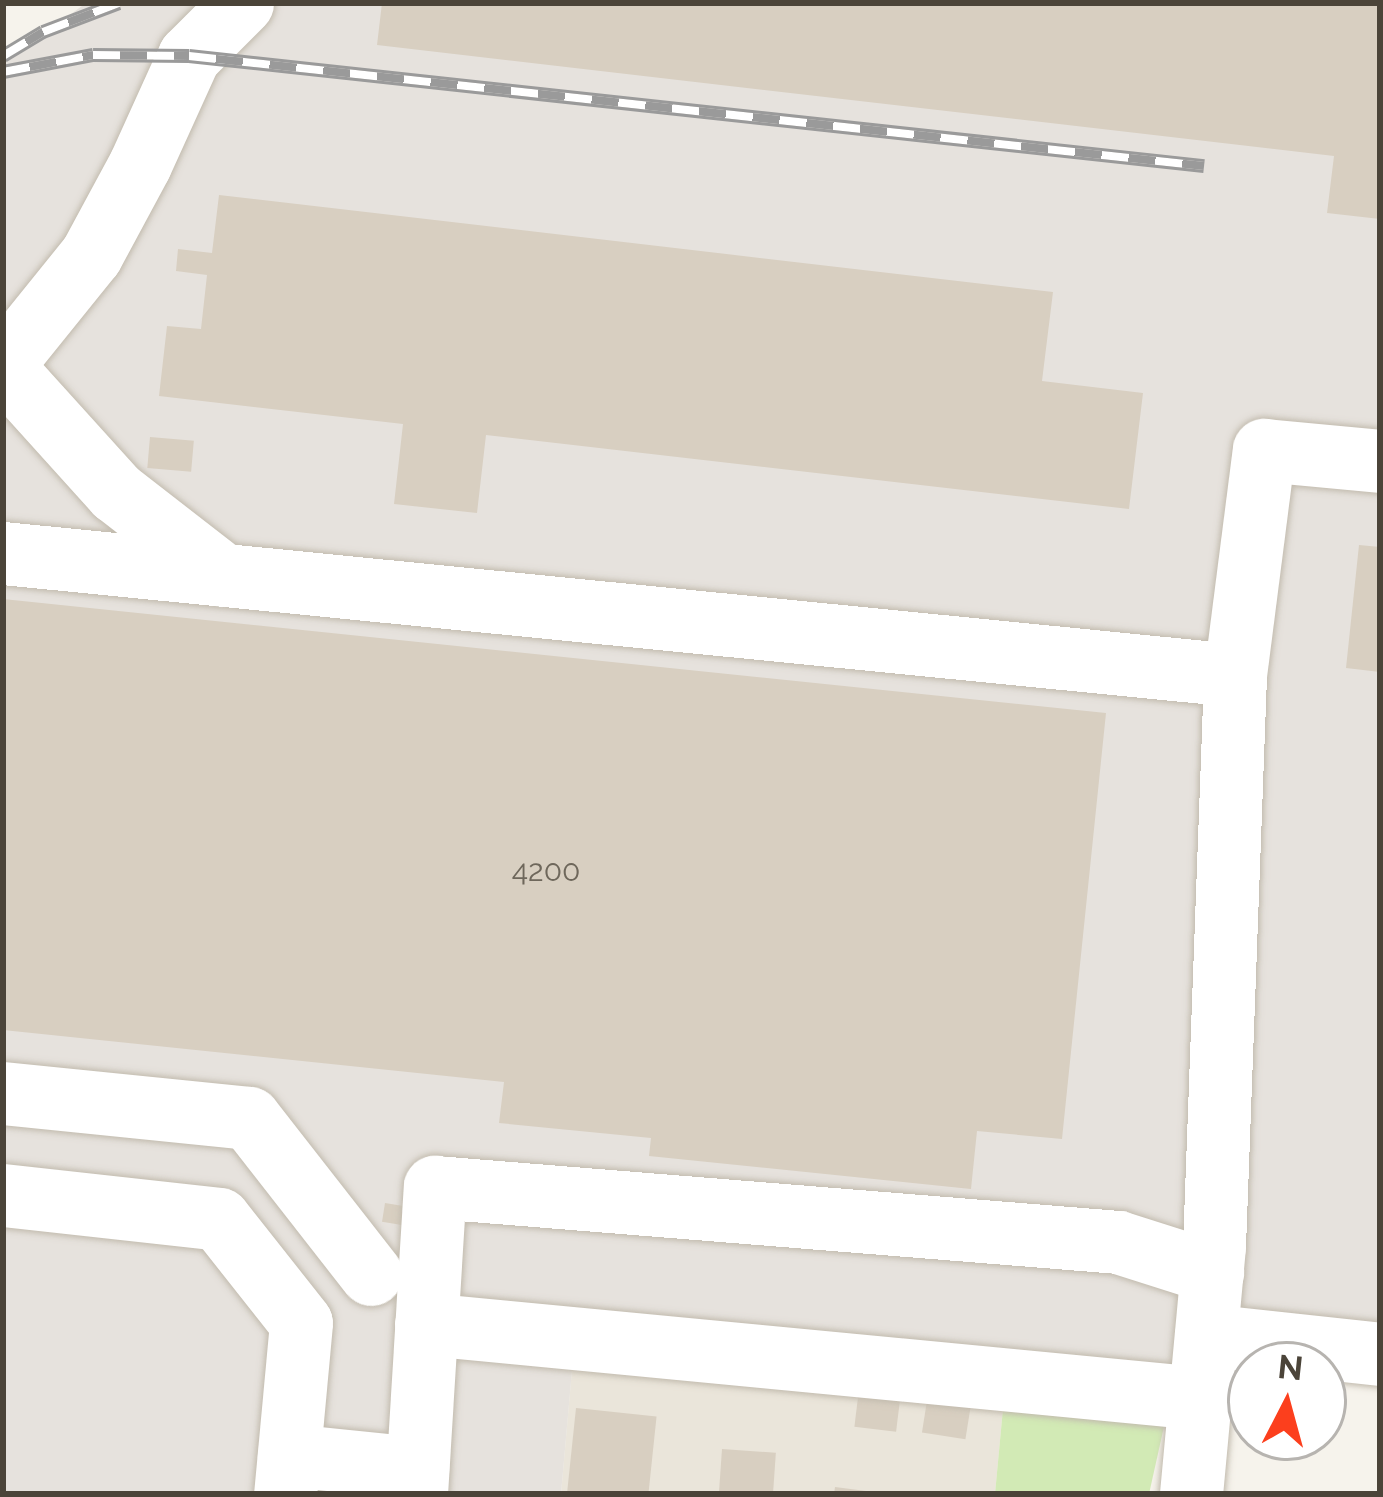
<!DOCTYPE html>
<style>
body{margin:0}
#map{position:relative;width:1383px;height:1497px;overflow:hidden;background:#f6f3ec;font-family:Raleway,sans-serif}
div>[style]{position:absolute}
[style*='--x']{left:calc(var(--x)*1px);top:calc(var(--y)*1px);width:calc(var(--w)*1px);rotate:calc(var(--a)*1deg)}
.residential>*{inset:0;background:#eae5da}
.industrial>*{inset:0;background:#e6e2dd}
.green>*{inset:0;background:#d2eab5}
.building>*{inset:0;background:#d8cfc1;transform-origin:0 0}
.roads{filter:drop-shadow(0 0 3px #c2bbae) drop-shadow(0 0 3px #c2bbae)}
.minor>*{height:63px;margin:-31.5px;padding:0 31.5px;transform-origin:31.5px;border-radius:31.5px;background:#fff}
.rail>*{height:14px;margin-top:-7px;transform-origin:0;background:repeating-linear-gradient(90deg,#fff 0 27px,#9a9a9a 0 54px);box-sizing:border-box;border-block:3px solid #9a9a9a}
span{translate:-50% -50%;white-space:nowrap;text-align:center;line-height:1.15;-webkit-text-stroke:9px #fff;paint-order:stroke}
.number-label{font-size:30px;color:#6e675b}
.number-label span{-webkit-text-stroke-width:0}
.frame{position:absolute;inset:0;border:6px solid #4b4439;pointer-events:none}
.north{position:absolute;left:1227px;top:1341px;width:120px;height:120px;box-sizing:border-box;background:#fff;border:3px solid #b7b4b0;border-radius:50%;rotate:6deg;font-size:33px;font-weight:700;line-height:48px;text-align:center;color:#4b4439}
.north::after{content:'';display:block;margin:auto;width:42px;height:54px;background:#fc3f1d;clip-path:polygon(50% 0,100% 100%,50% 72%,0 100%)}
</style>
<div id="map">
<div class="residential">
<i style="clip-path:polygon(574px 1347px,1005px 1387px,995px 1494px,561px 1494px)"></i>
</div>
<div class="industrial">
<i style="clip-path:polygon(86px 3px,1380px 3px,1380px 1367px,1175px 1346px,1169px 1404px,574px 1348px,561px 1494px,3px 1494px,3px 64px)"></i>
</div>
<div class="green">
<i style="clip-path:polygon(1005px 1387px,1169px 1404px,1149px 1494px,995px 1494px)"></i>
</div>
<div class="building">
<i style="clip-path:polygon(382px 3px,1380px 3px,1380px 219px,1327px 213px,1334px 156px,377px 45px)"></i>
<i style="clip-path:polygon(219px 195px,1053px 292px,1042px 381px,1143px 393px,1129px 509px,486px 435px,477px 513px,394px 504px,403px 424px,159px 396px,167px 326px,201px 329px,207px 275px,176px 271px,178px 249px,212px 253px)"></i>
<i style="left:150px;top:437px;width:44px;height:31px;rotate:5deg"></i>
<i style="clip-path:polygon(1359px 545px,1380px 547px,1380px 672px,1346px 668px)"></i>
<i style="clip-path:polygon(3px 599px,1106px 713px,1062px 1139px,977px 1131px,971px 1189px,649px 1156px,651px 1138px,499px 1123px,504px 1082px,3px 1030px)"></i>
<i style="left:385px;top:1203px;width:20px;height:19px;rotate:9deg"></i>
<i style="left:860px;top:1381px;width:42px;height:46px;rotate:7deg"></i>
<i style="left:929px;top:1388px;width:44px;height:45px;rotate:9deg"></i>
<i style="left:576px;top:1408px;width:81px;height:86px;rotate:6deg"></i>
<i style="left:722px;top:1449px;width:54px;height:45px;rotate:4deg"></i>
<i style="clip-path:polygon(835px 1487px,866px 1491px,865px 1494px,834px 1494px)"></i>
</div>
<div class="roads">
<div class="minor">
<i style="--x:3;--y:364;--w:140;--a:-51.1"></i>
<i style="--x:91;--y:255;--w:103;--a:-61.7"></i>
<i style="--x:140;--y:164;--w:119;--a:-65.6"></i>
<i style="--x:189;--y:56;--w:75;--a:-45"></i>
<i style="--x:3;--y:367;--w:169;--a:47.9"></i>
<i style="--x:116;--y:492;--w:135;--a:37.8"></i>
<i style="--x:3;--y:553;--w:1238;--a:5.66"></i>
<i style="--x:3;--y:1093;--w:247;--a:5.8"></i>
<i style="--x:249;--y:1118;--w:198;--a:52"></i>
<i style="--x:3;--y:1195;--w:217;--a:6.3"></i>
<i style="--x:219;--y:1219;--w:132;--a:51.7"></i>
<i style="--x:301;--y:1323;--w:172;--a:95.3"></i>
<i style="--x:426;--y:1324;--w:778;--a:5.46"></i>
<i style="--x:1206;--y:1335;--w:175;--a:6.2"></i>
<i style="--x:289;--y:1455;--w:129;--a:5.8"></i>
<i style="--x:416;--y:1494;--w:308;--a:-86.5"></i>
<i style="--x:435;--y:1187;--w:685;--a:4.6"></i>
<i style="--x:1118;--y:1242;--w:99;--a:17.7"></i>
<i style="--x:1191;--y:1494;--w:249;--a:-84.7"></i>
<i style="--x:1214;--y:1246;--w:571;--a:-87.89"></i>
<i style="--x:1235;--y:675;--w:227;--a:-82.7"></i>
<i style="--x:1264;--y:450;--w:117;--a:5.4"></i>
</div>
</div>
<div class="rail">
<i style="--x:3;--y:56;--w:47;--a:-31"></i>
<i style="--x:43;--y:32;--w:81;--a:-20.9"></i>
<i style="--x:3;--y:72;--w:92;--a:-10.7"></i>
<i style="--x:93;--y:55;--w:96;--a:0.6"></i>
<i style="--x:189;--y:56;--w:1021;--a:6.19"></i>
</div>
<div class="number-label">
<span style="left:546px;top:871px">4200</span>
</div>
<div class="frame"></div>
<div class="north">N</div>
</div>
